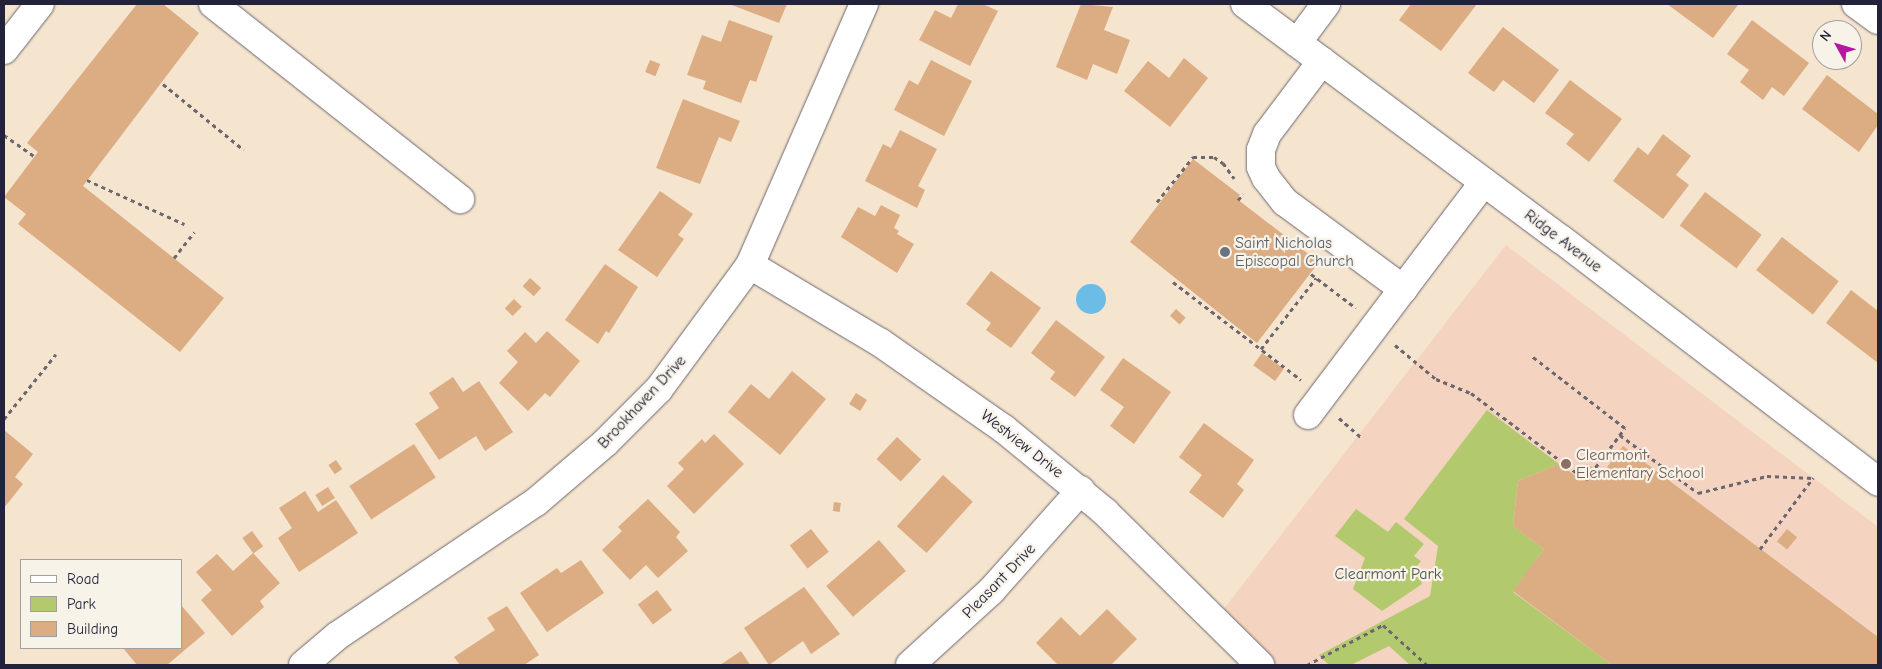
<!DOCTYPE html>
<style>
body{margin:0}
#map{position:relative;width:1882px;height:669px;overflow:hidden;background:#f5e4ce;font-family:"Comic Neue",sans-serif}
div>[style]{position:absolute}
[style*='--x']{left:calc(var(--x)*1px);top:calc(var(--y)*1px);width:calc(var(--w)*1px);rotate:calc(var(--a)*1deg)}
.built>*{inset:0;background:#f4d3c0}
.green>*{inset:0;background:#b3c96e}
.water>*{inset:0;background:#6bbde6}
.round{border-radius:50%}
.building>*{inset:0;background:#dcac83;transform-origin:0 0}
.path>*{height:3px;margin-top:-1.5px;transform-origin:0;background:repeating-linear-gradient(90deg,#6c666e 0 4px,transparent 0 8px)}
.roads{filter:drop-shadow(0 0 1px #6c666e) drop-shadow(0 0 1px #6c666e)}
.minor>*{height:28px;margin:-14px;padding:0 14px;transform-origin:14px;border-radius:14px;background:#fff}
.dots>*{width:14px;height:14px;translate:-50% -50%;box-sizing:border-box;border:2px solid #f7f3e8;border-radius:50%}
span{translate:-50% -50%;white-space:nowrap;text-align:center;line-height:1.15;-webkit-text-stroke:4.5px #f7f3e8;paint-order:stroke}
.street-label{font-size:16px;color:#22223b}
.worship-label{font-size:16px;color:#5b616d}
.left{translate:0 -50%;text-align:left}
.education-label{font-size:16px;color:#785e54}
.park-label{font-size:16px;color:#4e544a}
.frame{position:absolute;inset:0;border:5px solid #22223b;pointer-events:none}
.legend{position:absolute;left:20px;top:559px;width:162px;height:90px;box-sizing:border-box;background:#f7f3e8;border:1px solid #a29fa3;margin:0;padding:6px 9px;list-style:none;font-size:15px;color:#22223b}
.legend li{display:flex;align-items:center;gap:10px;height:25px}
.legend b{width:25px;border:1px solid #a29fa3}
.north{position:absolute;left:1812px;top:20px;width:50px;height:50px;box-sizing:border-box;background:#f7f3e8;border:1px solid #a29fa3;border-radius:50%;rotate:309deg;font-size:14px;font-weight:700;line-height:20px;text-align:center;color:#22223b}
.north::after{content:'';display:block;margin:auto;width:18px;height:22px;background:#b5179e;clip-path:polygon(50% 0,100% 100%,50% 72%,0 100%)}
</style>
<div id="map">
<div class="built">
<i style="clip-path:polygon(1506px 245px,1878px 527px,1878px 665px,1260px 665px,1216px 619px)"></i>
</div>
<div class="green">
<i style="clip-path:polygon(1487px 410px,1559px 464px,1518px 481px,1513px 526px,1544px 549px,1513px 592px,1612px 665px,1410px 665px,1389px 646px,1351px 665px,1329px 665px,1319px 655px,1430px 596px,1438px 546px,1404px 519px)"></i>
<i style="clip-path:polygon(1356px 509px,1388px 532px,1396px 522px,1424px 544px,1414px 556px,1421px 561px,1416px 567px,1422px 584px,1382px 611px,1353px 589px,1365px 558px,1335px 536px)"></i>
</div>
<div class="water">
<i class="round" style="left:1076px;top:284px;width:30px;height:30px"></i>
</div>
<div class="building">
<i style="clip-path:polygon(137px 4px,163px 4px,199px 33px,83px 186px,224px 298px,180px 352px,18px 224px,26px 214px,4px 197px,38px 152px,27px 143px)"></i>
<i style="clip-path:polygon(729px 4px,787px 4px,779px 23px)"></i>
<i style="clip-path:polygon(958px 4px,983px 4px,998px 11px,970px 66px,919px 40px,935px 10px,951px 18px)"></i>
<i style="clip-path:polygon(1081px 4px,1113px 7px,1104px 30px,1130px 40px,1117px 74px,1093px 64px,1087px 80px,1056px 67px)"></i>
<i style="clip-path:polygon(1411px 4px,1477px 4px,1441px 51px,1399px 20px)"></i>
<i style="clip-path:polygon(1667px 4px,1736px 4px,1738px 5px,1713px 38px)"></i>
<i style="clip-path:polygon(729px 20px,773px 36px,756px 82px,750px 80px,741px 103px,703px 89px,706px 81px,687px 75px,702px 35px,721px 42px)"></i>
<i style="clip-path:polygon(1752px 20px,1809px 63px,1784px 96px,1772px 87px,1763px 100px,1740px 82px,1749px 70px,1727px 54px)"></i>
<i style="clip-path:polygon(1503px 27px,1559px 70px,1534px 103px,1503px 80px,1494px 92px,1468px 73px)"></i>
<i style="clip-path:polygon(1184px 58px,1208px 78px,1170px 127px,1124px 91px,1148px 61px,1169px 78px)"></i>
<i style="left:650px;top:60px;width:11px;height:13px;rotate:22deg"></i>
<i style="clip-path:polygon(931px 60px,972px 81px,944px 136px,894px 110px,909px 80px,918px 85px)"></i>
<i style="clip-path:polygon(1827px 75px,1878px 114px,1878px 125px,1859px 152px,1802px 109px)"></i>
<i style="clip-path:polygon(1570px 80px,1622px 119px,1589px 162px,1566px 144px,1574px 134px,1545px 113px)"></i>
<i style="clip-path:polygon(683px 99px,740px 121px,731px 142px,719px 137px,700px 184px,656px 168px)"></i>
<i style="clip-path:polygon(900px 130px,937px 149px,918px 186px,925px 190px,917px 208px,865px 181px,883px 144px,891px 148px)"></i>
<i style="clip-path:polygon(1663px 134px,1691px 156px,1676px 175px,1689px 185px,1663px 219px,1613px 181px,1638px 147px,1648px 155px)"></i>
<i style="clip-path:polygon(1193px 159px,1240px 195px,1237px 199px,1319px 262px,1257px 343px,1130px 242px)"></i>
<i style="clip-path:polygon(660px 191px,693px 214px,678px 235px,684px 239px,657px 277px,618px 250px)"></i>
<i style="left:1705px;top:192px;width:71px;height:42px;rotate:37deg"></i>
<i style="clip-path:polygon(881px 205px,900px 215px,894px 228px,899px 231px,897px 234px,914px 244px,897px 273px,841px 237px,858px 207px,875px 216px)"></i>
<i style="left:1782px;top:237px;width:72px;height:42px;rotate:38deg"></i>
<i style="clip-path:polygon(605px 264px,638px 287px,609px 333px,606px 331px,598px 344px,565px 320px)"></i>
<i style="clip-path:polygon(991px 271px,1041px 308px,1011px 348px,986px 330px,991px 323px,966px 304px)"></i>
<i style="left:530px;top:278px;width:15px;height:11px;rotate:42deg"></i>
<i style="clip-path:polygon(1851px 290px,1878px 311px,1878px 363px,1826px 323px)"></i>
<i style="left:514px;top:299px;width:11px;height:13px;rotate:45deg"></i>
<i style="left:1176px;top:309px;width:13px;height:9px;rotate:42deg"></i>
<i style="clip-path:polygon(1056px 320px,1105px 357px,1075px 397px,1050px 379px,1055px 372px,1031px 353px)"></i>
<i style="clip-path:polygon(547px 331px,580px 361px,550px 397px,545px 393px,528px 411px,499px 383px,518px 362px,507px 351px,525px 332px,536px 343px)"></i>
<i style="left:1262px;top:353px;width:27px;height:15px;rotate:36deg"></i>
<i style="clip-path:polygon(1123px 358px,1171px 392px,1134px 444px,1110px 426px,1124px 407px,1100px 390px)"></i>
<i style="clip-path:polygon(792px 371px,826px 399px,780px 455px,728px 412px,751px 384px,769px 399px)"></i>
<i style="clip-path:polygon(453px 377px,463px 392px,479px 381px,513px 432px,485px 451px,476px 436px,439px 460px,415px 424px,439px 408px,429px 393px)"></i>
<i style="left:856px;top:393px;width:13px;height:13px;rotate:32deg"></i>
<i style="clip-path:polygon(1204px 423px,1254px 460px,1237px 484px,1244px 490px,1223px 518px,1189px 492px,1202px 475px,1179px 457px)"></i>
<i style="clip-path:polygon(4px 430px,33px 454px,15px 477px,23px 484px,4px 508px)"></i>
<i style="clip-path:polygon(714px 434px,744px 464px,694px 514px,667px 486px,684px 469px,678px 463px,702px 439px,705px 443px)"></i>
<i style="left:897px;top:437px;width:33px;height:30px;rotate:43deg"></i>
<i style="left:414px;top:444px;width:40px;height:77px;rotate:57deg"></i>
<i style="clip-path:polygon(1623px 446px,1878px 637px,1878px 665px,1612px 665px,1513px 591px,1544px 549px,1513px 526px,1518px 481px,1559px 464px,1577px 477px,1587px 464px,1602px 474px)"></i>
<i style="left:336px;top:460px;width:11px;height:9px;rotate:56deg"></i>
<i style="left:943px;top:475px;width:40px;height:69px;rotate:42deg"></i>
<i style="left:328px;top:487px;width:13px;height:15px;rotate:58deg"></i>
<i style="clip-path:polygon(305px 491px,318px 512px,336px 500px,358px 533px,299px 572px,278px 538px,292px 528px,279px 508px)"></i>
<i style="clip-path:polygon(648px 499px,680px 532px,676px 537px,688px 551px,658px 578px,646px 565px,630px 580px,602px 550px,622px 531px,618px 527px)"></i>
<i style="left:834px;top:502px;width:7px;height:9px;rotate:8deg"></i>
<i style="left:811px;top:529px;width:29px;height:27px;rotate:52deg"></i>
<i style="left:1787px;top:529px;width:13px;height:16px;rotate:39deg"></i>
<i style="left:252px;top:531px;width:19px;height:12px;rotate:54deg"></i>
<i style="left:879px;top:540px;width:41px;height:70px;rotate:49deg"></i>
<i style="clip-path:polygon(253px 553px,280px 583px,260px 601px,264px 607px,232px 636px,201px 600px,212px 590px,196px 572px,217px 554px,233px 571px)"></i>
<i style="clip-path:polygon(581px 560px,604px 593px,547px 632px,520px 593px,557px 568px,561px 573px)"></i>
<i style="clip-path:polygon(804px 587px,840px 634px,811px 654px,803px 641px,769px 665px,744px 628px)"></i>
<i style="left:657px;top:590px;width:25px;height:24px;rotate:53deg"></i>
<i style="clip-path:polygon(181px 605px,205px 633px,167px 665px,137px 665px,123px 648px,181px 648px)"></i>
<i style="clip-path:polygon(507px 606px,539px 655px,524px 665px,460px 665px,454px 657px,495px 630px,487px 618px)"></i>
<i style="clip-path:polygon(1107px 609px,1137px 639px,1111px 665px,1058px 665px,1036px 643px,1061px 617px,1080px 636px)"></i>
<i style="clip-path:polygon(741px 651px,750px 665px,720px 665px)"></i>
</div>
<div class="path">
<i style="--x:163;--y:84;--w:104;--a:39.2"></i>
<i style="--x:4;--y:135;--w:37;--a:35"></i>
<i style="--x:87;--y:180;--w:107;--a:24.4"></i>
<i style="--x:1238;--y:200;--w:8;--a:-50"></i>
<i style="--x:1157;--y:202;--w:58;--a:-51.3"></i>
<i style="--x:1193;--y:157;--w:21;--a:0"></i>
<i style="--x:1214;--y:157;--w:11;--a:34"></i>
<i style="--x:1223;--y:163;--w:19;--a:54"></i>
<i style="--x:174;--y:258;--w:33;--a:-52"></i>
<i style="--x:1311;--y:274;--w:56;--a:37.1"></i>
<i style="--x:1173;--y:282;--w:161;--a:37.4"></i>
<i style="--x:1395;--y:345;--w:53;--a:39.7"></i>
<i style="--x:1436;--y:379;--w:38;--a:22"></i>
<i style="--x:1471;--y:393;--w:144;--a:37.1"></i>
<i style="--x:1586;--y:480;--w:65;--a:-53.1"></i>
<i style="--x:1625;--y:428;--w:118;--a:-142.3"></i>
<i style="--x:1261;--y:349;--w:90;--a:-52.2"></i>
<i style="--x:1339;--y:418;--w:29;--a:41"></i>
<i style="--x:4;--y:419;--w:83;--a:-51.3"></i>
<i style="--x:1620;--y:435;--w:97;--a:36.6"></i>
<i style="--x:1698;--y:493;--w:71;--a:-13.8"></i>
<i style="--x:1767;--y:476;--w:47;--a:2.4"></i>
<i style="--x:1760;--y:549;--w:89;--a:-53.3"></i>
<i style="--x:1307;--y:665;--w:86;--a:-27.8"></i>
<i style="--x:1383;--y:625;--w:59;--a:42.3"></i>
</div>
<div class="roads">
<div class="minor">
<i style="--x:213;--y:4;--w:315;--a:38.3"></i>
<i style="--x:1245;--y:4;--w:395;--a:36.7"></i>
<i style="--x:1562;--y:240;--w:398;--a:37.4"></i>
<i style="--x:1856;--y:4;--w:27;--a:36"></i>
<i style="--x:1297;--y:43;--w:49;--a:-53.4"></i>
<i style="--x:4;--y:50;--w:58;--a:-52"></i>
<i style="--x:1322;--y:61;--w:91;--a:127"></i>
<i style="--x:1267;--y:134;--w:17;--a:111"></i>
<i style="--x:1261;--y:150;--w:17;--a:90"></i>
<i style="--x:1261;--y:167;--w:12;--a:66"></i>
<i style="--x:1266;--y:178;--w:31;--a:52"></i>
<i style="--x:1285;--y:202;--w:147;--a:36.4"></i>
<i style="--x:1403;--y:289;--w:134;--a:-52.9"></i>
<i style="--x:750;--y:265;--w:152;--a:30.8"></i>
<i style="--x:881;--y:343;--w:150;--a:35"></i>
<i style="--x:1004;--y:429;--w:131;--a:39.4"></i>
<i style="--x:1105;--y:512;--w:218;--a:44.6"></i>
<i style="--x:1308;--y:415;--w:158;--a:-53"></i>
<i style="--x:303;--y:665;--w:45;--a:-40.5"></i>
<i style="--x:337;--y:636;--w:240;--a:-34"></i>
<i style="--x:536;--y:502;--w:91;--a:-40.5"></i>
<i style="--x:605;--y:443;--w:76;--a:-45"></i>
<i style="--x:659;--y:389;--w:154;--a:-53.7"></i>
<i style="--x:750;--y:265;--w:285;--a:-66.4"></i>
<i style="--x:910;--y:665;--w:110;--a:-42.4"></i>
<i style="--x:991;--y:591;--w:135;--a:-48.3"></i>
</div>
</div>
<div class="dots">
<i style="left:1225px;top:252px;background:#6b7280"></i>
<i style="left:1566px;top:464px;background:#8d6e63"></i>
</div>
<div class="street-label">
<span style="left:1563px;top:241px;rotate:37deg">Ridge Avenue</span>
<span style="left:642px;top:402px;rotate:-47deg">Brookhaven Drive</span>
<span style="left:1022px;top:444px;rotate:38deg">Westview Drive</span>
<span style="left:999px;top:581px;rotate:-46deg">Pleasant Drive</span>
</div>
<div class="worship-label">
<span class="left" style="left:1235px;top:252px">Saint Nicholas<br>Episcopal Church</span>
</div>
<div class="education-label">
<span class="left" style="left:1576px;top:464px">Clearmont<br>Elementary School</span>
</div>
<div class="park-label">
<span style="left:1388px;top:574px">Clearmont Park</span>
</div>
<div class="frame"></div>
<ul class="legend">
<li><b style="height:6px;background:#fff"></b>Road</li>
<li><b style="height:14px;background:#b3c96e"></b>Park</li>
<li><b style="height:14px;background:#dcac83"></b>Building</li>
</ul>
<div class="north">N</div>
</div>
